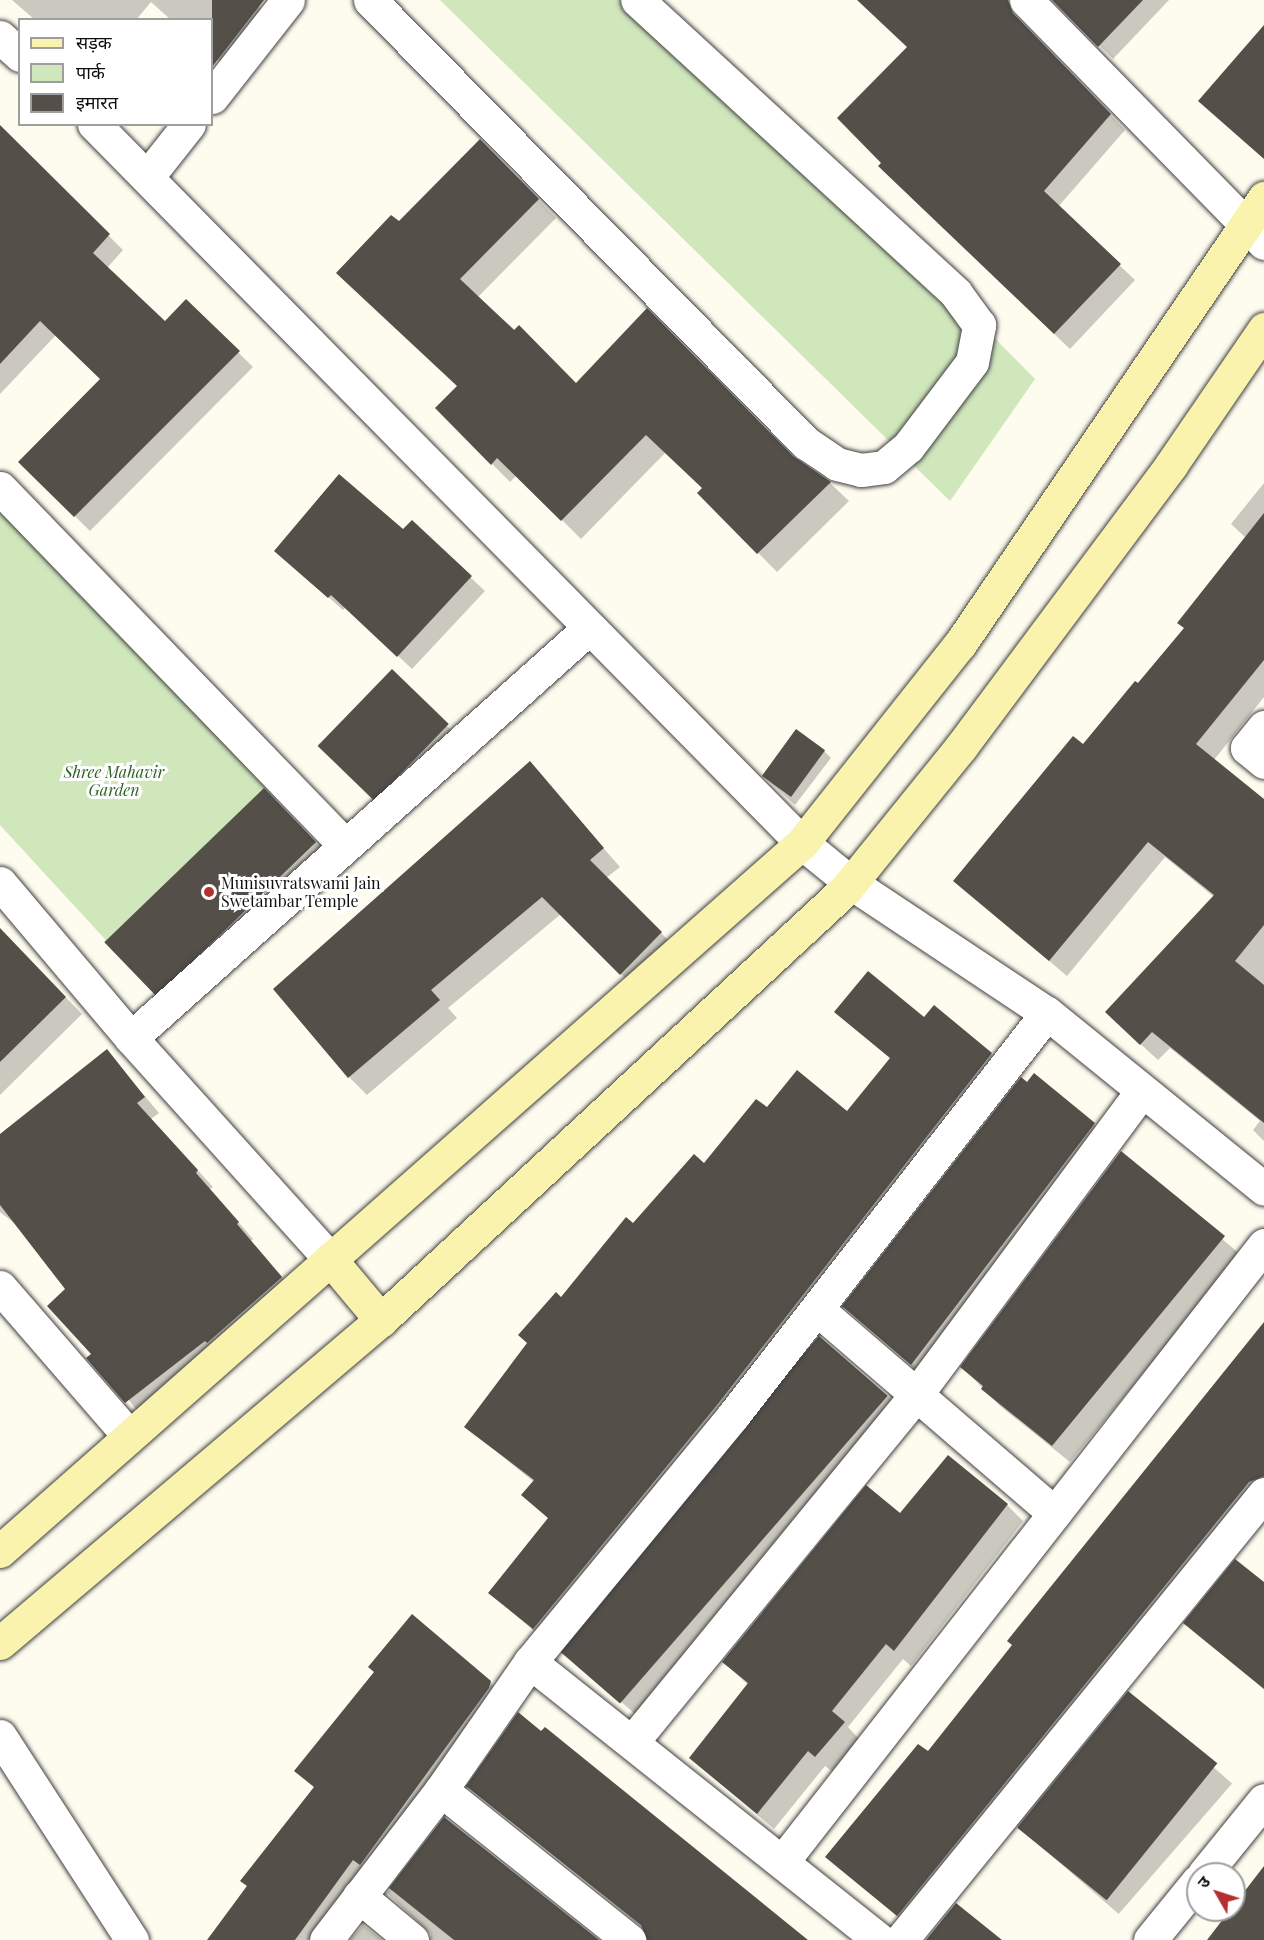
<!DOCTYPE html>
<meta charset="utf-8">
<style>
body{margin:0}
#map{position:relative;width:1264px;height:1940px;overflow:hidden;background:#fefbef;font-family:"Playfair Display","Noto Sans Devanagari",serif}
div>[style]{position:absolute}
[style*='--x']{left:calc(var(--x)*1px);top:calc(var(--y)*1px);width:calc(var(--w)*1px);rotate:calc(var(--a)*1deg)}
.green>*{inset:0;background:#d0e6bb}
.shadow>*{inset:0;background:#0003;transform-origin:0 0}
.building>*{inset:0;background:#554f4a;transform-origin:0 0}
.roads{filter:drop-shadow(0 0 2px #404040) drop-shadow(0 0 2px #404040)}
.street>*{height:33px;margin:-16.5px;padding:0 16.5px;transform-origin:16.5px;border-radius:16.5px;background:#fff}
.secondary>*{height:33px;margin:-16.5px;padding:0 16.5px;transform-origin:16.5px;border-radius:16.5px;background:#f9f3ae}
.dots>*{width:16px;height:16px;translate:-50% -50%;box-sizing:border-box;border:3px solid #fff;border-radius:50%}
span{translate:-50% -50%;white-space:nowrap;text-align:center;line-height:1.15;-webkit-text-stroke:6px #fff;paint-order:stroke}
.park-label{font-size:16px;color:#2d6122;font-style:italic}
.poi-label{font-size:16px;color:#0d0d0d}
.left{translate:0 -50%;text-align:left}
.legend{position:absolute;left:18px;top:18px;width:195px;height:108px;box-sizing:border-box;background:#fff;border:2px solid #9e9e9e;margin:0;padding:8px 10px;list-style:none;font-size:18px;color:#0d0d0d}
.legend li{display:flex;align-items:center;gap:12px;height:30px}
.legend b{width:30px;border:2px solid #9e9e9e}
.north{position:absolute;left:1186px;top:1862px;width:60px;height:60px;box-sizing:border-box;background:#fff;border:2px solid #9e9e9e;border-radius:50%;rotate:309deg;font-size:16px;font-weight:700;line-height:24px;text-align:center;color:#0d0d0d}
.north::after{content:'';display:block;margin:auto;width:21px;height:27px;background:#b42f31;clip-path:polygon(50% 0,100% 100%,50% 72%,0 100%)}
</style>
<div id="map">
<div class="green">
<i style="clip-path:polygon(440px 0,659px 0,1035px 379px,950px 501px)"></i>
<i style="clip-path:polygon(0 497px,280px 796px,114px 949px,0 825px)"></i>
</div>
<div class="shadow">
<i style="clip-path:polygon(12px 0,252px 0,273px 20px,232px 72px,212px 55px,212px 20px,171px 20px,151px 2px,136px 20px,35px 20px)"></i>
<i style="clip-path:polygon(868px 0,986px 0,1033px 36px,1125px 130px,1058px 207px,1135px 280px,1070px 349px,895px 182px,884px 163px,908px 47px)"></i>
<i style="clip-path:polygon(1068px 0,1169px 0,1113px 59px,1061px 7px)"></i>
<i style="clip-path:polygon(6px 133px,123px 250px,107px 268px,165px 324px,186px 301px,253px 367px,90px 531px,20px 462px,102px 379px,56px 335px,0 394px,0 139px)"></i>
<i style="clip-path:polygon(480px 141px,556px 218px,478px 297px,577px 385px,793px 458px,830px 483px,849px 501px,777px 572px,699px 493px,704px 488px,666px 452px,581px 539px,517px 475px,510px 482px,437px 408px,458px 386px,399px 223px)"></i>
<i style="clip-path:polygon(1264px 483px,1264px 697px,1214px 760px,1264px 801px,1264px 1141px,1253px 1130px,1260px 1121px,1170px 1048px,1158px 1060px,1124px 1029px,1214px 897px,1165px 857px,1067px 976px,955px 881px,1084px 746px,1185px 628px,1246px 538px,1231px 524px)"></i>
<i style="clip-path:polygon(412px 522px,485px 591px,412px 669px,346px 607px,343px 610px,276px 551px,404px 531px)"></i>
<i style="left:392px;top:671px;width:97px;height:105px;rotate:45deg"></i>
<i style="clip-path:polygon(824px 751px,831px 758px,795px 805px,770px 782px)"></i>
<i style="clip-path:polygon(530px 764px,620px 867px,606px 878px,679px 951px,639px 992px,561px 914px,448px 1008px,457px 1018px,367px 1095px,349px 1077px)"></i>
<i style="clip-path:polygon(289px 815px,340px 869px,178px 1019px,105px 941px)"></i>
<i style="clip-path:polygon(0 930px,82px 1014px,0 1095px)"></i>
<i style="clip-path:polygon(836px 1012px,924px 1019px,991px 1054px,1005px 1068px,548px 1643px,490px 1593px,549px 1519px,523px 1495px,534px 1482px,466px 1427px,561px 1299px,634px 1225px,767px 1110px,847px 1113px,891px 1059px)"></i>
<i style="clip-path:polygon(107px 1051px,159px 1113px,151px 1119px,213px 1187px,210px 1189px,253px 1239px,251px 1241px,296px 1293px,142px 1417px,93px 1354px,67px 1289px,18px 1226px,0 1212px,0 1136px)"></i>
<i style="clip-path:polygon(1094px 1124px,1111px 1141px,929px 1381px,844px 1306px)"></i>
<i style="clip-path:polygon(1121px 1153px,1241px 1255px,1070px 1462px,1000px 1406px,962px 1367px)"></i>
<i style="clip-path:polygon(1264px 1323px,1264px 1497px,912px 1929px,827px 1856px,928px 1753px)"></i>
<i style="clip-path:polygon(887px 1396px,900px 1409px,647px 1724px,564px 1653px)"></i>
<i style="clip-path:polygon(1007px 1505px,1023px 1521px,911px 1666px,903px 1659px,848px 1727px,859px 1739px,832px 1771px,825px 1766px,774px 1829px,691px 1758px,748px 1685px,724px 1662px,901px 1516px)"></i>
<i style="clip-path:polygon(1264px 1584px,1264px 1689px,1185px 1623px)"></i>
<i style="clip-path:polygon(490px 1682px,505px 1698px,329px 1940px,209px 1940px,315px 1788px,296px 1771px)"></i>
<i style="left:1128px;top:1693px;width:138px;height:173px;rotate:41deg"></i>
<i style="clip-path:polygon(468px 1786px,804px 1940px,648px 1940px,644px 1929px)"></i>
<i style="clip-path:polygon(445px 1819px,597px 1940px,430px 1940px,431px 1934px,387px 1893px)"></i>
<i style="clip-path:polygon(363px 1925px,382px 1940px,350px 1940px)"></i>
</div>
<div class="building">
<i style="clip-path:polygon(212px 0,264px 0,212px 67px)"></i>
<i style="clip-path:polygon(857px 0,1008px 0,1013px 13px,1111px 114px,1044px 191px,1121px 264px,1054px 334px,878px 166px,881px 163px,837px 118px,907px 47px)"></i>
<i style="clip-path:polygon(1052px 0,1143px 0,1098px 47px)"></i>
<i style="clip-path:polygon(1264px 25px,1264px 159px,1198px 101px)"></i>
<i style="clip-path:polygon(0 125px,110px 234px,93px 253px,165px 321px,186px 299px,240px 351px,74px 517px,18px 462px,100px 379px,40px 321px,0 364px)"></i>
<i style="clip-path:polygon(480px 139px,539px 199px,460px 279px,514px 330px,519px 325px,576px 383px,647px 308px,793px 456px,831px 482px,757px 554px,697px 493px,702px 488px,646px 435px,561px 521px,497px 458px,491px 465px,435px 408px,457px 386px,336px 273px,391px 215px,399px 221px)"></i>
<i style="clip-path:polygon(339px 474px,403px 529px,412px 520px,472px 576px,397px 657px,331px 595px,328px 598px,274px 551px)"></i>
<i style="clip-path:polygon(1264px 513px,1264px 660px,1196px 744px,1264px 799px,1264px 925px,1235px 961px,1264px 985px,1264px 1123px,1152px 1032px,1140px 1045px,1105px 1012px,1214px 895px,1148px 842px,1049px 961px,953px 881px,1073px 736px,1083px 744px,1135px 681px,1138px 683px,1184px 628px,1177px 623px)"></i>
<i style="left:392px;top:669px;width:79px;height:107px;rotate:44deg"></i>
<i style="left:796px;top:729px;width:36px;height:58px;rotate:36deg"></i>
<i style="clip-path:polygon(530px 761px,604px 848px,590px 860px,662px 932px,620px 975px,542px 897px,431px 990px,440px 1000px,348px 1078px,273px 989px)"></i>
<i style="left:264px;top:788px;width:75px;height:222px;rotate:46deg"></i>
<i style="clip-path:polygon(0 928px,66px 997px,0 1062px)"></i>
<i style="clip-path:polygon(868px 971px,924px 1017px,934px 1005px,992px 1053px,717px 1405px,533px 1629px,488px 1593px,548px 1518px,521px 1495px,534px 1480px,464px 1427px,527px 1343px,518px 1335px,556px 1292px,561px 1297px,626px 1217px,633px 1223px,694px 1154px,704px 1163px,756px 1099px,767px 1107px,797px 1070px,847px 1111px,890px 1058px,834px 1012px)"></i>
<i style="clip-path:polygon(107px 1049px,145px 1097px,137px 1103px,198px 1170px,196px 1173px,239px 1222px,237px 1224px,282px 1277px,207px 1343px,205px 1341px,125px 1403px,86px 1358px,91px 1354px,47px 1306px,65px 1289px,0 1205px,0 1134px)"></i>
<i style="clip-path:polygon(1034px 1073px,1095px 1123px,911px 1365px,842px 1306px,1021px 1077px,1027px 1082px)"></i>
<i style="clip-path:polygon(1121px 1151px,1225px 1236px,1052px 1446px,981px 1389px,983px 1386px,960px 1367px)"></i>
<i style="clip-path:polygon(1264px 1322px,1264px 1476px,1249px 1482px,897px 1916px,825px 1857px,918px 1744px,928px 1751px,1012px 1645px,1007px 1641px)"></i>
<i style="left:819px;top:1336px;width:91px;height:408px;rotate:41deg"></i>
<i style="clip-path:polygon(948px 1455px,1008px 1504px,894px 1651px,886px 1644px,832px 1711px,845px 1722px,815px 1757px,808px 1751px,757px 1814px,689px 1758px,748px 1683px,722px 1662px,866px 1485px,900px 1513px)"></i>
<i style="clip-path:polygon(1235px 1559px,1264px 1582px,1264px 1689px,1183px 1623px)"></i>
<i style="clip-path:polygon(412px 1614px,491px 1681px,489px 1688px,360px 1865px,353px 1860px,295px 1940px,207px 1940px,247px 1886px,240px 1881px,314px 1787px,294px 1771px,374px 1672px,368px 1667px)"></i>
<i style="left:1128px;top:1691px;width:115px;height:176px;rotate:39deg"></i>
<i style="clip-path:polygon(518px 1712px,541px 1731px,545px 1727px,808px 1940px,647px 1940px,641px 1925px,466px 1786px)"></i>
<i style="clip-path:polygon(444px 1817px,599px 1940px,454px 1940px,389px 1888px)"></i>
<i style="clip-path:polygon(1264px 1866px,1264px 1940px,1207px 1940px,1230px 1910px,1234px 1910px,1234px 1905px)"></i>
<i style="clip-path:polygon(956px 1903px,1002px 1940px,926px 1940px)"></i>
</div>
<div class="roads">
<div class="street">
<i style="--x:370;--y:0;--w:622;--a:45.46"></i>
<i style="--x:806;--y:443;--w:37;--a:34"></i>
<i style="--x:837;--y:464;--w:25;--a:14"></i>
<i style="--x:861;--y:470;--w:23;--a:-7"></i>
<i style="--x:884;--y:467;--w:31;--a:-40"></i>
<i style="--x:908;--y:447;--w:106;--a:-53"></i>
<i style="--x:972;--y:362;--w:38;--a:-79"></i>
<i style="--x:979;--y:325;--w:39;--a:-126"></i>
<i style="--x:956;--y:293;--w:433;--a:-137.4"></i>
<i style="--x:1026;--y:0;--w:340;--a:45.6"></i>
<i style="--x:0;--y:37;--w:27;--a:42"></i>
<i style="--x:212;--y:97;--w:123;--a:-51.9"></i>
<i style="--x:94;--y:124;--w:1009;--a:45.44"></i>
<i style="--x:802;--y:843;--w:63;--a:39.2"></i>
<i style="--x:851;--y:883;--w:235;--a:33.6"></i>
<i style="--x:1047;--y:1013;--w:279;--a:39"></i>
<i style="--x:148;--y:176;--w:66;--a:-51.7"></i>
<i style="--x:0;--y:488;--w:496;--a:46"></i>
<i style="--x:1264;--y:727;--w:27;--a:129"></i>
<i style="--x:1247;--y:748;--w:22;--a:39"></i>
<i style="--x:0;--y:883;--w:203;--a:49.8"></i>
<i style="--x:131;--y:1038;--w:297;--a:48"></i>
<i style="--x:131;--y:1038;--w:613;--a:-41.83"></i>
<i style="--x:0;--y:1287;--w:196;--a:49.1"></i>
<i style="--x:817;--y:1309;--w:313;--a:40.7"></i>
<i style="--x:530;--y:1662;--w:447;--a:38.5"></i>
<i style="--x:0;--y:1736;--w:243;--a:57.1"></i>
<i style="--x:632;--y:1742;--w:448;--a:-50.7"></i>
<i style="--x:916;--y:1395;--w:379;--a:-53.4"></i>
<i style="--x:441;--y:1790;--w:241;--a:38.6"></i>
<i style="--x:782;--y:1862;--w:783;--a:-52"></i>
<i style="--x:1204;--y:1874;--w:95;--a:-51"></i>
<i style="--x:359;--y:1896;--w:69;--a:39.7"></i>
<i style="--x:326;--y:1940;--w:189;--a:-52.5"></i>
<i style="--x:441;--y:1790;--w:156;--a:-55.2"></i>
<i style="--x:530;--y:1662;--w:318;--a:-50.5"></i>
<i style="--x:732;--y:1417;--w:512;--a:-52.06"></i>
<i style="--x:901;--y:1940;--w:575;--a:-50.86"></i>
<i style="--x:1150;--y:1940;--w:76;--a:-50.9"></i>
</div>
<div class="secondary">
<i style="--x:330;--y:1259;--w:80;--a:50.1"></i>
<i style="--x:0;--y:1551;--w:1070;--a:-41.44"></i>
<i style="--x:802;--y:843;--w:254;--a:-51.6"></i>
<i style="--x:960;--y:644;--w:540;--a:-55.72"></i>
<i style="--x:0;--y:1643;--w:499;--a:-40.3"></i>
<i style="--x:381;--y:1320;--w:634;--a:-42.83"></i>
<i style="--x:846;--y:889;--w:183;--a:-51"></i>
<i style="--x:961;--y:747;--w:352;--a:-53.3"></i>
<i style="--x:1171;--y:465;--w:165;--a:-55.6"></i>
</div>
</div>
<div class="dots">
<i style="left:209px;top:892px;background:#b42f31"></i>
</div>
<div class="park-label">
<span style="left:114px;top:781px">Shree Mahavir<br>Garden</span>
</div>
<div class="poi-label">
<span class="left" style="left:221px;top:892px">Munisuvratswami Jain<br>Swetambar Temple</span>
</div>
<ul class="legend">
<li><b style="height:8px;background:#f9f3ae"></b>सड़क</li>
<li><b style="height:16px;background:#d0e6bb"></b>पार्क</li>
<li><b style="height:16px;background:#554f4a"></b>इमारत</li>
</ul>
<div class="north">उ</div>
</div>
